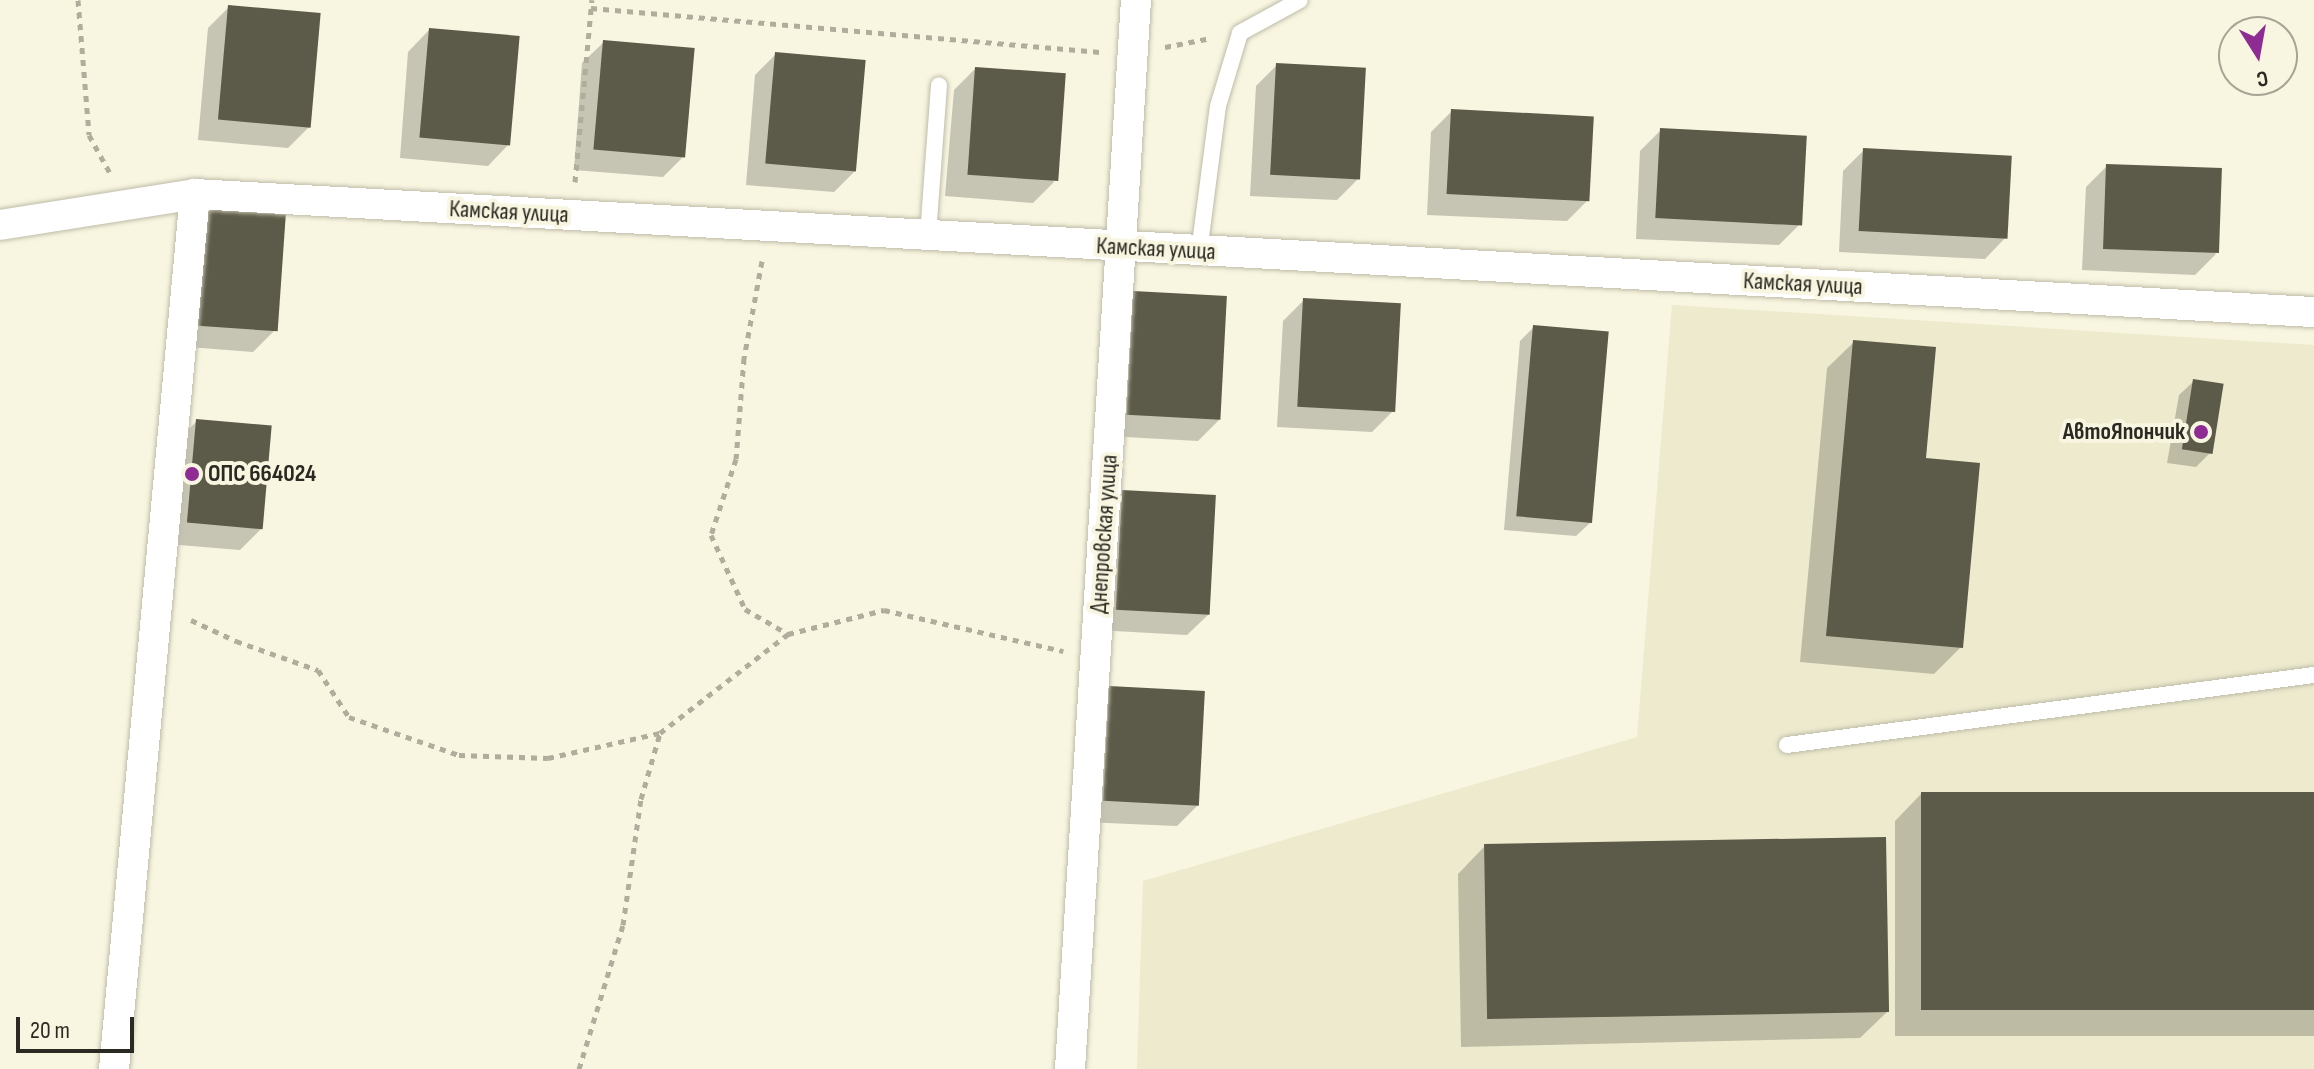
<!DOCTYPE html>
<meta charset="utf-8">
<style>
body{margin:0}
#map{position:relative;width:2314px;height:1069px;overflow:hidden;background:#f8f5e0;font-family:"Sofia Sans Condensed",sans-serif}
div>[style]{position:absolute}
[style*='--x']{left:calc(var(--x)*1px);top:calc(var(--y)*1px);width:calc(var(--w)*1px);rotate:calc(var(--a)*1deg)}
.built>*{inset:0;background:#edeace}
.shadow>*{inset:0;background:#0003}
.building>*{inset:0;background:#5c5a48;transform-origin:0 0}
.path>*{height:5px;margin-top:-2.5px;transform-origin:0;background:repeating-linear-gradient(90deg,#afad9c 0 6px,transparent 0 12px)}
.roads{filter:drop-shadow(0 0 2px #bebca8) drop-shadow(0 0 2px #bebca8)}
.service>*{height:16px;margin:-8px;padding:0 8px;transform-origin:8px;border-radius:8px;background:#fff}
.minor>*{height:30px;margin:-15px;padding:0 15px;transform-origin:15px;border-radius:15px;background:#fff}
.dots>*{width:22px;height:22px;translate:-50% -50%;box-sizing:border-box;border:4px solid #f8f5e0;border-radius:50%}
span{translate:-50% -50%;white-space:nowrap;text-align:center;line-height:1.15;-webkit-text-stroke:8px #f8f5e0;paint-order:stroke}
.street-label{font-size:24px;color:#2b2a22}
.poi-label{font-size:24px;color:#2b2a22;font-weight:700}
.right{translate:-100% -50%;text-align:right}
.left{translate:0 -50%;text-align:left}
.north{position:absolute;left:2218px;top:16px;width:80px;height:80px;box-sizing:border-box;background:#f8f5e0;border:2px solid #a6a494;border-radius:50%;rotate:169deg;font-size:22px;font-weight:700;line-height:32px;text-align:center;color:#2b2a22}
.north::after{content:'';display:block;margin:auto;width:28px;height:36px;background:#8f2c93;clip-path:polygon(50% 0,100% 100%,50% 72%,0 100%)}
.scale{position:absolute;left:16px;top:1017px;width:118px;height:36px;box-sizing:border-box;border:4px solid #2b2a22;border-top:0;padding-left:10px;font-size:24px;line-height:28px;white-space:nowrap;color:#2b2a22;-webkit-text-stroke:6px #f8f5e0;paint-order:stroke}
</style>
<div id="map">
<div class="built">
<i style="clip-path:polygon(1672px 305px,2314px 345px,2314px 1069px,1137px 1069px,1143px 881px,1637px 737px)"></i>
</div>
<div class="shadow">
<i style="clip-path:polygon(229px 7px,309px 127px,288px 148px,198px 140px,208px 28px)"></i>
<i style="clip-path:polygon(429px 30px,509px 144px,488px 166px,400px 158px,408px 52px)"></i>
<i style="clip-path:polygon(604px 42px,684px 156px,663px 177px,574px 170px,582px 63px)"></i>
<i style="clip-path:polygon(776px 54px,855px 171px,834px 192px,746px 185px,755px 75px)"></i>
<i style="clip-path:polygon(1277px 65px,1358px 179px,1337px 200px,1250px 196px,1256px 86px)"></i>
<i style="clip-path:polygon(975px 69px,1054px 182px,1033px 203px,945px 196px,954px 90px)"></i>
<i style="clip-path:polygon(1452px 111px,1588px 200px,1567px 221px,1427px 215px,1431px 132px)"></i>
<i style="clip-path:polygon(1661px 130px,1800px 224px,1779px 245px,1636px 239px,1640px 151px)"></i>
<i style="clip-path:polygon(1864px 150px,2006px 237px,1985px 259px,1839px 252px,1843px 171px)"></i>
<i style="clip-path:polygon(2107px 166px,2216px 254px,2195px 275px,2082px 270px,2086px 187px)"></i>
<i style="clip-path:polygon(207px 211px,274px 331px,253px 352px,176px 346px)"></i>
<i style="clip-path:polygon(1134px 293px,1219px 420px,1198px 441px,1107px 436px,1113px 314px)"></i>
<i style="clip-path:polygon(1304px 300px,1393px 411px,1372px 432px,1277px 427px,1283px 321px)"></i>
<i style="clip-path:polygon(1534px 327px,1591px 522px,1576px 536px,1504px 530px,1520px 341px)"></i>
<i style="clip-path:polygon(1854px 342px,1924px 460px,1961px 647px,1934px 674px,1800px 662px,1827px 368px)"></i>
<i style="clip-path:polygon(2194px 381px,2210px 453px,2196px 467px,2167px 463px,2179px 395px)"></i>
<i style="clip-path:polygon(197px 421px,261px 529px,240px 550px,167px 544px,176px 442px)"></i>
<i style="clip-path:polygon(1123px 492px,1209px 614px,1187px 635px,1096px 630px,1101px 513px)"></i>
<i style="clip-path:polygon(1110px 688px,1198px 805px,1177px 826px,1083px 822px,1089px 710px)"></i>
<i style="clip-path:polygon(1921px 794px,2314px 794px,2314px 1036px,1895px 1036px,1895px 821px)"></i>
<i style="clip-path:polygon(1484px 847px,1887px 1012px,1860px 1038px,1461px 1047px,1458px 874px)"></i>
</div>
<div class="building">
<i style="left:228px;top:5px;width:93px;height:115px;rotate:5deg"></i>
<i style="left:429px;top:28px;width:91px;height:110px;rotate:5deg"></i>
<i style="left:603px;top:40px;width:92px;height:110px;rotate:5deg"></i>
<i style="left:775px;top:52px;width:91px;height:112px;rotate:5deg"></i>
<i style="left:1276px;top:63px;width:90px;height:112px;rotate:3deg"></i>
<i style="left:975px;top:67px;width:91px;height:108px;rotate:4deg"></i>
<i style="left:1451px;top:109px;width:143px;height:85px;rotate:3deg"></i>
<i style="left:1660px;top:128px;width:147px;height:90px;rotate:3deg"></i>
<i style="left:1863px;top:148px;width:149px;height:83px;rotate:3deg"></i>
<i style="left:2106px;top:164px;width:116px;height:85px;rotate:2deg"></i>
<i style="left:206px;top:209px;width:80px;height:117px;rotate:4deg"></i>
<i style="left:1133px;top:291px;width:94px;height:124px;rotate:3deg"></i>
<i style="left:1303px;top:298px;width:98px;height:109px;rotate:3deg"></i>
<i style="left:1533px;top:325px;width:76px;height:192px;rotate:5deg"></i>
<i style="clip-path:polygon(1853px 340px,1936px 347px,1926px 458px,1980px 463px,1963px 648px,1826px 636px)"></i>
<i style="left:2193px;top:379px;width:31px;height:71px;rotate:9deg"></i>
<i style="left:196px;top:419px;width:76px;height:104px;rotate:5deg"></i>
<i style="left:1122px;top:490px;width:94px;height:120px;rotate:3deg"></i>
<i style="left:1109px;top:686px;width:96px;height:115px;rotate:3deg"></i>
<i style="left:1921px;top:792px;width:393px;height:218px"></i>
<i style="left:1886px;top:837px;width:175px;height:402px;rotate:89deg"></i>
</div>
<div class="path">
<i style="--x:78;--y:0;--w:135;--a:85.3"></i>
<i style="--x:89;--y:135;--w:43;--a:61.1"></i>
<i style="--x:591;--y:8;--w:511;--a:4.94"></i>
<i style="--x:1165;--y:47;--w:47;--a:-11.1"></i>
<i style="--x:575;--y:182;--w:183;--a:-84.7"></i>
<i style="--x:762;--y:261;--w:99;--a:100.5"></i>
<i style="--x:744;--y:358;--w:101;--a:94.5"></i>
<i style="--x:736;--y:459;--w:80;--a:108.2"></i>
<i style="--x:711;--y:535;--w:81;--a:65.3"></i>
<i style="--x:745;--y:609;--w:50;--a:30.2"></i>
<i style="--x:788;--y:634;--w:99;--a:-14"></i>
<i style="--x:884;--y:610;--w:184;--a:12.9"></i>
<i style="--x:191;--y:620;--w:50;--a:25"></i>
<i style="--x:236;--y:641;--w:87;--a:19.5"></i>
<i style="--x:318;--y:670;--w:56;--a:56.6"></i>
<i style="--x:349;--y:717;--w:116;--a:19.1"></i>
<i style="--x:459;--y:755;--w:89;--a:1.9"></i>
<i style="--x:548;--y:758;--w:115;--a:-12.6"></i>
<i style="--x:660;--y:733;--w:162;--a:-37.7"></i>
<i style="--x:579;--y:1069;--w:151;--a:-73"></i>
<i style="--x:623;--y:925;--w:127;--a:-81.9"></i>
<i style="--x:641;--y:799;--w:69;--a:-73.9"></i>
</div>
<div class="roads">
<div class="service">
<i style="--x:928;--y:235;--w:150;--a:-85.8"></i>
<i style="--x:1199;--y:252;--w:147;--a:-82.6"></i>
<i style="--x:1218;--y:106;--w:76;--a:-73.2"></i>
<i style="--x:1240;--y:33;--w:68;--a:-28.8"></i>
<i style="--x:1787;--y:745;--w:532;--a:-7.57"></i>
</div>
<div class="minor">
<i style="--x:0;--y:225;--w:197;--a:-9"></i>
<i style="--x:195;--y:194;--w:2122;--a:3.19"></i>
<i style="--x:114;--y:1069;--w:879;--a:-84.71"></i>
<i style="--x:1070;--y:1069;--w:1071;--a:-86.47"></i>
</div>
</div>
<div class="dots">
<i style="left:2201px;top:432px;background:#8f2c93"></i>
<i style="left:192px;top:474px;background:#8f2c93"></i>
</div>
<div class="street-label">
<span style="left:509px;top:212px;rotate:3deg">Камская улица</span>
<span style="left:1156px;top:249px;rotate:3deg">Камская улица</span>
<span style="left:1803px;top:284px;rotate:3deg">Камская улица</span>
<span style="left:1104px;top:534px;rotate:-86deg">Днепровская улица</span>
</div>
<div class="poi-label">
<span class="right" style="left:2185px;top:432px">АвтоЯпончик</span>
<span class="left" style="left:208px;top:474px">ОПС 664024</span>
</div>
<div class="north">С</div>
<div class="scale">20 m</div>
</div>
